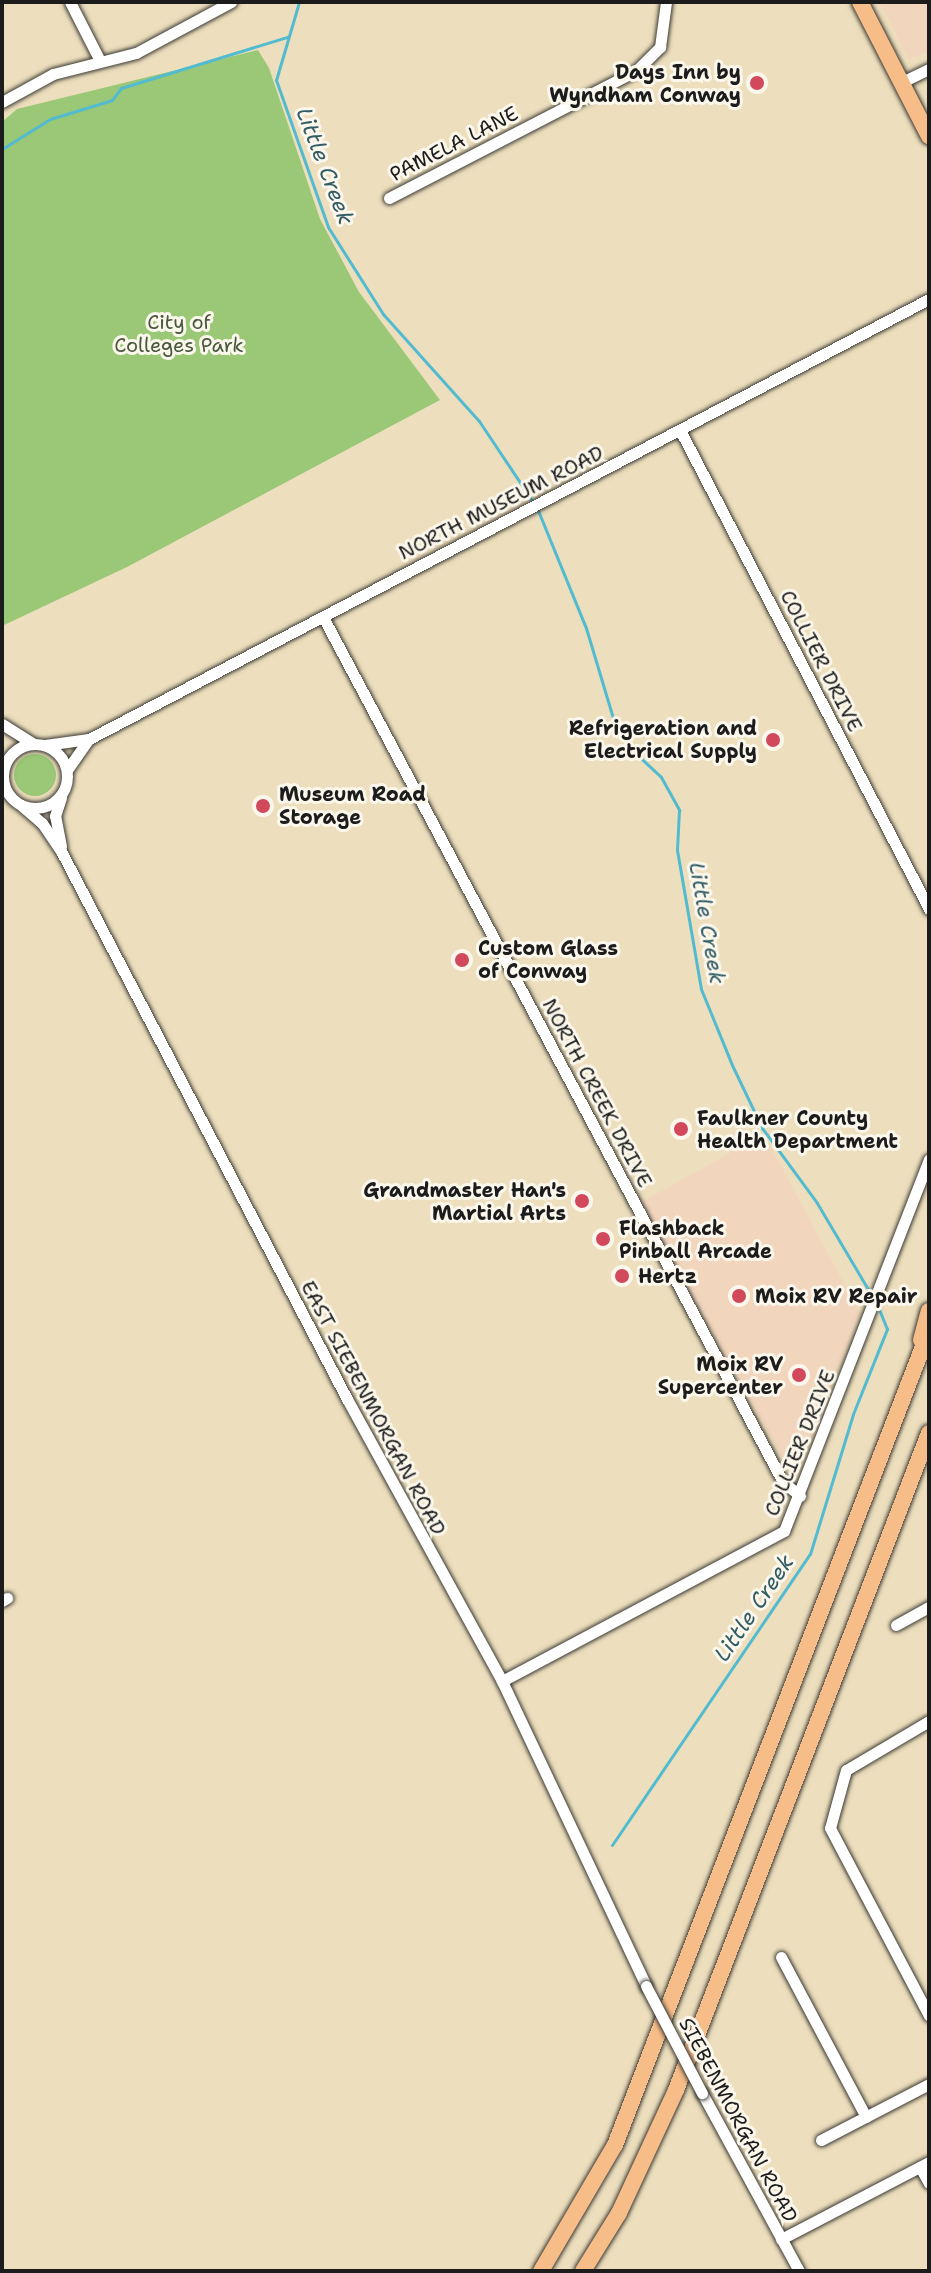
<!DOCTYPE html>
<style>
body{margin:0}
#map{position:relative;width:931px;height:2273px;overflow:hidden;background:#eddfbd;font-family:"Shantell Sans",sans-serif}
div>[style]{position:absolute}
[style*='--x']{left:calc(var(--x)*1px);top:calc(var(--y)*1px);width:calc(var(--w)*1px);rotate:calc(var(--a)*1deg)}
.built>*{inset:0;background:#f2d5bd}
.green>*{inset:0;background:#9ac876}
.round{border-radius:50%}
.stream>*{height:3px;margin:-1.5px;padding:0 1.5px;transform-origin:1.5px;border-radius:1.5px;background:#52bbd0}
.roads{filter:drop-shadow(0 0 2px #3b3934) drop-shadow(0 0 2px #3b3934)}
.minor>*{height:11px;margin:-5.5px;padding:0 5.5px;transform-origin:5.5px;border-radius:5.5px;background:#fff}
.minor>.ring{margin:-5.5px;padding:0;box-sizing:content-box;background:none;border:11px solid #fff;border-radius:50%}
.highway>*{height:16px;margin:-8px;padding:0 8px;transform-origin:8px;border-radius:8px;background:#f7bd88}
.bridges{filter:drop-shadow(0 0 2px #3b3934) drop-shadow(0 0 2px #3b3934)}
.minor-bridge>*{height:11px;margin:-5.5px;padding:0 5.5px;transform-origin:5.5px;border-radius:5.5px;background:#fff}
.dots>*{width:22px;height:22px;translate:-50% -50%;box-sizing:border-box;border:4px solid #fbf7ec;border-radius:50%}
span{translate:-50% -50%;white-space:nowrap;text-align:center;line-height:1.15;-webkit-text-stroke:6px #fbf7ec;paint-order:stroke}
.poi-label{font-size:20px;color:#1c1c1c;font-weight:700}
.right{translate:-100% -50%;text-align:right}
.left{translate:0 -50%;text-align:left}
.street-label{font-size:20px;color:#1c1c1c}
.park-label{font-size:20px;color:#48583c}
.water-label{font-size:22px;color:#325c64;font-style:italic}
.frame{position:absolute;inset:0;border:4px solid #1c1c1c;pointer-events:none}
</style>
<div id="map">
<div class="built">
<i style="clip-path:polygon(879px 2px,929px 2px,929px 51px,909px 60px)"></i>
<i style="clip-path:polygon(764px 1134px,860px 1313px,794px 1478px,640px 1203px)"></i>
</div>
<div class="green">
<i style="clip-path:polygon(258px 50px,269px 68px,320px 219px,359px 292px,440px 400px,127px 567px,2px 626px,2px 122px,17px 109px)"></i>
<i class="round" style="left:14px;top:754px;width:42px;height:42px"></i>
</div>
<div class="stream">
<i style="--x:299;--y:2;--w:81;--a:106.4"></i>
<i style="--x:276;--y:80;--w:156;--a:70.5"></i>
<i style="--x:328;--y:227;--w:103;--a:57.7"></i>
<i style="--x:383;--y:314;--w:144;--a:48.1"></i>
<i style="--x:479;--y:421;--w:97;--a:56.3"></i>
<i style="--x:2;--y:149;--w:57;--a:-32"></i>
<i style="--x:50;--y:119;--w:65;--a:-17"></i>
<i style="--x:112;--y:100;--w:15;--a:-53"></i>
<i style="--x:121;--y:88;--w:174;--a:-17.1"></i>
<i style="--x:537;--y:508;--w:130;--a:67.8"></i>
<i style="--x:586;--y:628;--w:94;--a:73.3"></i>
<i style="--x:613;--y:718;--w:36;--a:60"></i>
<i style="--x:631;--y:749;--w:41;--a:43"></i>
<i style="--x:661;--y:777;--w:38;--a:61"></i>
<i style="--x:679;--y:810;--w:40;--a:92.9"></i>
<i style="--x:677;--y:850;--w:141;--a:80.2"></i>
<i style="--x:701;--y:989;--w:82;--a:67.8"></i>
<i style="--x:732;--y:1065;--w:70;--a:64.5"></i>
<i style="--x:762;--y:1128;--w:93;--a:53.7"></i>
<i style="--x:817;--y:1203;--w:108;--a:59.4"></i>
<i style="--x:612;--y:1845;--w:352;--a:-55.8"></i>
<i style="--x:810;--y:1554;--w:146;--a:-72.9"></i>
<i style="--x:853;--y:1414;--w:92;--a:-68.2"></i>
<i style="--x:887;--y:1329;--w:29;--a:-112"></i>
</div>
<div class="roads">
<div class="minor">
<i style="--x:70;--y:2;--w:66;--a:63"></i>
<i style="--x:902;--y:82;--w:30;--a:-26"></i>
<i style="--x:2;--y:102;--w:58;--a:-28.8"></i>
<i style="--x:53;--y:74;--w:86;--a:-14.2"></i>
<i style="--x:136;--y:53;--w:108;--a:-28.2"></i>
<i style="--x:389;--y:198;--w:279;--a:-27.3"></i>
<i style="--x:637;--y:70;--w:33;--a:-45"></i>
<i style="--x:660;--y:47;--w:45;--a:-82.4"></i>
<i style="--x:680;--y:430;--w:540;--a:62.53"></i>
<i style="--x:323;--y:617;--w:980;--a:62"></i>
<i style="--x:783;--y:1482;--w:22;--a:39"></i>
<i style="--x:2;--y:724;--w:36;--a:32"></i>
<i class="ring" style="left:3px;top:744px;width:53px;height:53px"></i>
<i style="--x:45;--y:745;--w:44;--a:-7.8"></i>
<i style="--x:89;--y:739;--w:948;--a:-27.65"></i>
<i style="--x:67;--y:770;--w:38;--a:-55"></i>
<i style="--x:21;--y:805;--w:28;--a:41"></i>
<i style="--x:42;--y:823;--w:34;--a:56"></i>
<i style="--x:61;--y:851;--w:618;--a:62.44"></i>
<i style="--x:347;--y:1399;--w:322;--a:61.2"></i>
<i style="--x:502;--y:1681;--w:337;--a:64.7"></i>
<i style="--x:61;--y:846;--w:31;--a:-101"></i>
<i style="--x:55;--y:816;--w:20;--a:-72"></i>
<i style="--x:2;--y:1601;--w:6;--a:-31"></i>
<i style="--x:896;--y:1625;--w:38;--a:-29"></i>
<i style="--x:502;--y:1681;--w:319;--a:-28"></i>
<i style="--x:784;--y:1531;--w:399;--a:-68.7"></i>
<i style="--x:929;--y:1721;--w:96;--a:149.4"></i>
<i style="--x:846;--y:1770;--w:60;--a:105.4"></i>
<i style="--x:830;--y:1828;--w:212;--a:62.2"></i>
<i style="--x:781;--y:1957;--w:181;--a:62"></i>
<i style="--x:702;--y:2093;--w:203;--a:61.4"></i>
<i style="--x:821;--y:2140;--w:122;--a:-27.4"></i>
<i style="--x:920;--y:2167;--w:18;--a:61"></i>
<i style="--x:781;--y:2239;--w:167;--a:-27.5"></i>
</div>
<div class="highway">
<i style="--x:860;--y:2;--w:151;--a:62.8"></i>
<i style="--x:921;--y:1340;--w:30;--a:-75"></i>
<i style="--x:541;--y:2271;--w:146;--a:-59.6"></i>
<i style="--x:615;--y:2145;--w:872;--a:-68.91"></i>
<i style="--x:583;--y:2271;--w:68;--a:-58.2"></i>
<i style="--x:619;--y:2213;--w:136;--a:-65.1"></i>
<i style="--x:676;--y:2090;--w:704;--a:-68.94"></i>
</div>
</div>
<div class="bridges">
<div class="minor-bridge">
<i style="--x:646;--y:1986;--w:121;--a:62.4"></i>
</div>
</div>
<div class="dots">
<i style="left:757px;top:83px;background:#d1495b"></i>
<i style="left:773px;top:740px;background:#d1495b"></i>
<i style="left:263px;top:806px;background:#d1495b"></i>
<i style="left:462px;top:960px;background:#d1495b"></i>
<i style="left:681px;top:1129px;background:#d1495b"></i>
<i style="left:582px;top:1201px;background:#d1495b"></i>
<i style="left:603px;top:1239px;background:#d1495b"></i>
<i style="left:622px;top:1276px;background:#d1495b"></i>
<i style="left:739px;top:1296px;background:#d1495b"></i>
<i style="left:799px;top:1375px;background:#d1495b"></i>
</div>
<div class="poi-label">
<span class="right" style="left:741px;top:84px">Days Inn by<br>Wyndham Conway</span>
<span class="right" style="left:757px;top:740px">Refrigeration and<br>Electrical Supply</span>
<span class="left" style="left:279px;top:806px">Museum Road<br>Storage</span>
<span class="left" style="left:478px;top:960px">Custom Glass<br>of Conway</span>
<span class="left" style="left:697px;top:1130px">Faulkner County<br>Health Department</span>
<span class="right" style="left:566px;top:1202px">Grandmaster Han's<br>Martial Arts</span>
<span class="left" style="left:619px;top:1240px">Flashback<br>Pinball Arcade</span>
<span class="left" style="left:638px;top:1276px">Hertz</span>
<span class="left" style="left:755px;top:1296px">Moix RV Repair</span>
<span class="right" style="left:783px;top:1376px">Moix RV<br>Supercenter</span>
</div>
<div class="street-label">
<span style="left:454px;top:144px;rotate:-27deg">PAMELA LANE</span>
<span style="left:501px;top:503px;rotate:-27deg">NORTH MUSEUM ROAD</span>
<span style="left:821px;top:661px;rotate:63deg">COLLIER DRIVE</span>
<span style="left:597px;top:1093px;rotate:62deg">NORTH CREEK DRIVE</span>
<span style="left:373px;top:1408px;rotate:62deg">EAST SIEBENMORGAN ROAD</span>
<span style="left:800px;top:1443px;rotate:-68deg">COLLIER DRIVE</span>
<span style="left:738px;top:2120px;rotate:62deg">SIEBENMORGAN ROAD</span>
</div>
<div class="park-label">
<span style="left:179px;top:334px">City of<br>Colleges Park</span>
</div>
<div class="water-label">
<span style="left:325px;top:166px;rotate:69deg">Little Creek</span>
<span style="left:707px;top:923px;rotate:80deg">Little Creek</span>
<span style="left:754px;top:1608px;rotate:-56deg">Little Creek</span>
</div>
<div class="frame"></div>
</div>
